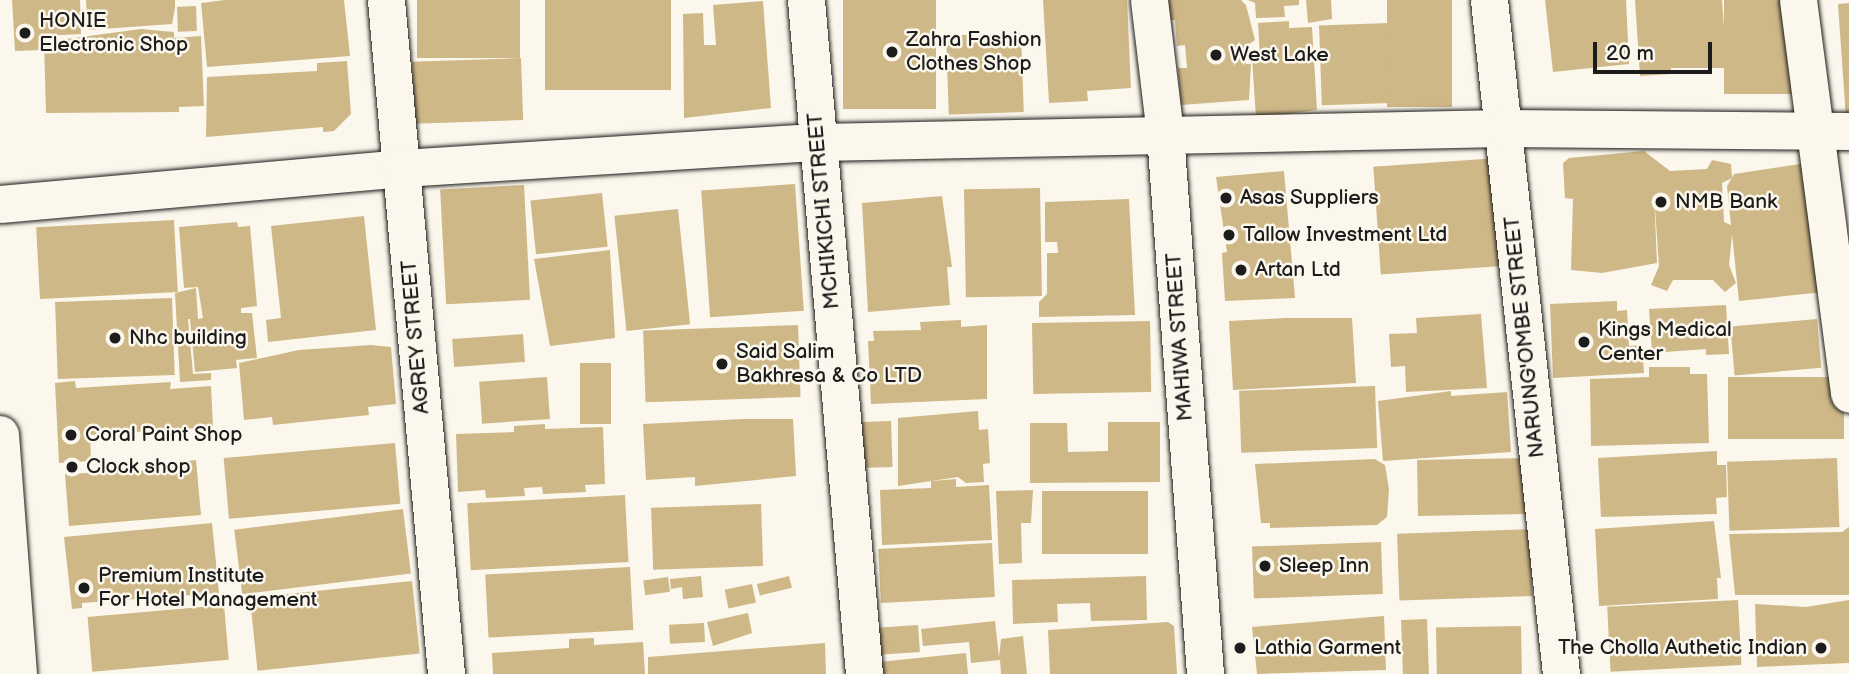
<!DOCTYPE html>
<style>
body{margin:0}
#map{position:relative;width:1849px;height:674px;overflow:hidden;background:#fbf7ec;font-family:"Balsamiq Sans",sans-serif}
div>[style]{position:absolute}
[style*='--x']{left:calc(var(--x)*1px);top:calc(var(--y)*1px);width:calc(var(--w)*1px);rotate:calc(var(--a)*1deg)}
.building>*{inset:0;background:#cfb887;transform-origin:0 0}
.roads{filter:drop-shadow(0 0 2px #1c1c1c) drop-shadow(0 0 2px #1c1c1c)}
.street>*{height:37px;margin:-18.5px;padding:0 18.5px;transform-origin:18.5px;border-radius:18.5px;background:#fbf7ec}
.secondary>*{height:38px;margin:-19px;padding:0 19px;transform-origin:19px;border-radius:19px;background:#fbf7ec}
.dots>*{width:19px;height:19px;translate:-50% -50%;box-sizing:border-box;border:4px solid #fbf7ec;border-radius:50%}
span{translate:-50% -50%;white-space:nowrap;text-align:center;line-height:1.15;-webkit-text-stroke:5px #fbf7ec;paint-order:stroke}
.poi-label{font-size:21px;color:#1c1c1c}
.left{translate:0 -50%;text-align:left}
.right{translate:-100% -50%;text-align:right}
.street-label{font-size:21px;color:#1c1c1c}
.scale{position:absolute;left:1593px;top:42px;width:119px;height:32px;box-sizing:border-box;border:4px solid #1c1c1c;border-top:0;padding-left:9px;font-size:21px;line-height:24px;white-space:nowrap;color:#1c1c1c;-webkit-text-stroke:5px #fbf7ec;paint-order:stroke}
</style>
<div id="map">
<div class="building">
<i style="clip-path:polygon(12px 0,80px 0,81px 34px,41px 36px,42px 50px,15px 51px)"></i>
<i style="clip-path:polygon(86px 0,175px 0,175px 8px,172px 24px,88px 30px)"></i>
<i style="clip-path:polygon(225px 0,344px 0,350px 56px,207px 67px,201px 3px)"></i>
<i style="left:417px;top:0;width:103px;height:58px"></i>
<i style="left:545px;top:0;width:126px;height:90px"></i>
<i style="left:843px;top:0;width:93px;height:109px"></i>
<i style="clip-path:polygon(1043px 0,1127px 0,1131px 88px,1087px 91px,1088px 101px,1049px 103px)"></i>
<i style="clip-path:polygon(1163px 0,1241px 0,1246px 5px,1255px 40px,1245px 47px,1246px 64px,1251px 64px,1249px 100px,1181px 105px,1178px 68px,1187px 68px,1185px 45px,1177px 46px,1175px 20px,1164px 20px)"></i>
<i style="clip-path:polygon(1248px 0,1299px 0,1299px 5px,1284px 6px,1285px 17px,1256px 18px,1255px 3px)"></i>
<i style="clip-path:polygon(1306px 0,1331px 0,1332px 19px,1308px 23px)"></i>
<i style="left:1387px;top:0;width:65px;height:107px"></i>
<i style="clip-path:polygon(1545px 0,1626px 0,1629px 64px,1553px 72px)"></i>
<i style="clip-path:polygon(1635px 0,1722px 0,1727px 68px,1671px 68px,1671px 74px,1640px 76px)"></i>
<i style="left:1724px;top:0;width:70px;height:94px"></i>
<i style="clip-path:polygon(763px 1px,771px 108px,684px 118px,683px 14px,703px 13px,704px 45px,716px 45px,713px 5px)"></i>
<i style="clip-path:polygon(1849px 3px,1849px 133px,1847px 133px,1838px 4px)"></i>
<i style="left:196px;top:6px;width:25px;height:19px;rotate:88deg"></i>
<i style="clip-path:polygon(1289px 21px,1289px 28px,1312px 27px,1317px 110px,1256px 118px,1252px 58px,1260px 58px,1258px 23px)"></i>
<i style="left:1388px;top:23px;width:80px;height:69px;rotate:88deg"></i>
<i style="clip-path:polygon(141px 29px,174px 32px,174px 38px,201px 36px,204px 106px,179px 107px,179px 112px,46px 113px,44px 42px)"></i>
<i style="left:1021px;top:33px;width:79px;height:75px;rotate:88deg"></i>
<i style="left:521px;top:58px;width:62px;height:109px;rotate:88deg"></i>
<i style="clip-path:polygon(347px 61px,351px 114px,334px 131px,323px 132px,323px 127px,206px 137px,207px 77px,317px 71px,317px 63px)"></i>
<i style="clip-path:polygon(1644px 151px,1670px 171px,1707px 169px,1712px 160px,1731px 164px,1732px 178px,1722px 183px,1724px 222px,1733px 226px,1729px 265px,1736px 283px,1725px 292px,1713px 280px,1673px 280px,1667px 291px,1651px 285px,1659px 266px,1654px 194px,1657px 263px,1602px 273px,1571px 270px,1573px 199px,1565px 198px,1563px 163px,1569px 158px)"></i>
<i style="left:1498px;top:158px;width:108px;height:125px;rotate:86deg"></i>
<i style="clip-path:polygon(1807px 163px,1824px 292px,1739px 301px,1727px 186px,1734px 174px)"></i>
<i style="clip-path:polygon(1284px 171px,1295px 298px,1225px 301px,1222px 253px,1227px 252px,1216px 177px)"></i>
<i style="left:795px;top:184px;width:127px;height:94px;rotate:86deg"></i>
<i style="left:524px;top:185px;width:115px;height:84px;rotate:87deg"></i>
<i style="left:1040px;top:188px;width:108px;height:76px;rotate:89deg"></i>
<i style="left:602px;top:193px;width:54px;height:72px;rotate:84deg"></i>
<i style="clip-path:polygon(942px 196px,952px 267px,947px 267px,950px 305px,868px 312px,862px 203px)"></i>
<i style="clip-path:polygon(1129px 199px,1135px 315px,1039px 317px,1039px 302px,1047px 294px,1047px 253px,1058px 253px,1057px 242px,1045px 242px,1045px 202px)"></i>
<i style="left:678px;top:209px;width:116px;height:64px;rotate:84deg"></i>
<i style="clip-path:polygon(364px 216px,376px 330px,268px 342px,266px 320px,281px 318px,271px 226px)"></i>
<i style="left:174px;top:220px;width:72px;height:138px;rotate:87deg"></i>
<i style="clip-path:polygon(237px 222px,238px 227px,250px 226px,257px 306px,241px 308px,241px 313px,252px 313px,257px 358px,236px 360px,237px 368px,195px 372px,190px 319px,188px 319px,193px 374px,211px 373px,211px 380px,180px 382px,175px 293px,196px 288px,198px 319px,203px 318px,198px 287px,184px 288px,179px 227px)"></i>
<i style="clip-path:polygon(610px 250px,615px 338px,550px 346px,534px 259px)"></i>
<i style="left:172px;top:298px;width:77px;height:117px;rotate:88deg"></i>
<i style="clip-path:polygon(1617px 301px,1617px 311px,1627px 310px,1629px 346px,1642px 345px,1644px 373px,1553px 378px,1550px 304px)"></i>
<i style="clip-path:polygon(1726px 305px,1729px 354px,1706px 355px,1706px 349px,1652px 353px,1649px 309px)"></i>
<i style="clip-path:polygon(1481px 314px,1487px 388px,1406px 392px,1405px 366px,1391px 367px,1389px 334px,1417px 333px,1416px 318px)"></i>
<i style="clip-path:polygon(1286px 318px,1352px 318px,1356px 383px,1233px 390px,1229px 321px)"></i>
<i style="left:1817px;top:319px;width:49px;height:87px;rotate:85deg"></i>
<i style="clip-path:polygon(961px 320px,961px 327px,987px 325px,987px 399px,871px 404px,868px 341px,874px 341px,873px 331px,921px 330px,920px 322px)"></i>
<i style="left:1150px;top:321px;width:71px;height:118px;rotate:89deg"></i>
<i style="left:798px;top:325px;width:72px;height:155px;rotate:88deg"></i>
<i style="left:523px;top:334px;width:28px;height:71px;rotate:86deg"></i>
<i style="clip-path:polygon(371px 345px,391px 347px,396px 404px,368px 407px,369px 415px,273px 425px,272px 417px,244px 420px,239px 363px,299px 350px)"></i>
<i style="left:580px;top:363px;width:31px;height:61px"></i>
<i style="clip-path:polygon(1649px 367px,1690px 367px,1690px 374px,1707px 374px,1709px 443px,1591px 446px,1590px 379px,1649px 377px)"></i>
<i style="left:547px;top:377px;width:42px;height:68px;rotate:86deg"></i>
<i style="left:1728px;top:377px;width:116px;height:62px"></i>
<i style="clip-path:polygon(75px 381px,76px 388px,171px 382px,170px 389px,211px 386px,213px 427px,90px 435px,91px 461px,59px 463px,55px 383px)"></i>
<i style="left:1375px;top:386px;width:62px;height:136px;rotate:88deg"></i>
<i style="clip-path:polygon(1451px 391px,1451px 396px,1507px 392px,1511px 452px,1383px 461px,1378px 401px)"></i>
<i style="clip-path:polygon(978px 411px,979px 430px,988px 429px,990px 463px,983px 464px,984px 482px,966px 483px,958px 477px,898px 486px,898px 418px)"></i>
<i style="clip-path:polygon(743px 419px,793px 419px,796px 476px,695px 486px,695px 477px,646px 480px,643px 424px)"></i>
<i style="left:891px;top:421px;width:46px;height:30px;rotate:88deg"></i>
<i style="clip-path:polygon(1108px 422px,1160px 422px,1160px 482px,1030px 483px,1030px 423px,1067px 423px,1068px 452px,1108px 451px)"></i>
<i style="clip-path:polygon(545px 424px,545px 429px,603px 427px,605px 484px,585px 485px,586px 492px,543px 494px,542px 487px,524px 488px,525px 496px,486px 498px,485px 490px,458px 492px,456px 434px,514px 432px,514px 426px)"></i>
<i style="left:395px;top:443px;width:61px;height:172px;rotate:85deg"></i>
<i style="clip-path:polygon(1717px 451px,1717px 465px,1726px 465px,1727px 497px,1716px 498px,1717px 514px,1601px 517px,1598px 458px)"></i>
<i style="left:1528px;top:458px;width:56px;height:111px;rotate:89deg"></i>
<i style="left:1837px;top:458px;width:69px;height:110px;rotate:88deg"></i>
<i style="clip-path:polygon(1375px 459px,1385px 465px,1389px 489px,1387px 517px,1377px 525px,1270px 528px,1270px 523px,1261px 523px,1255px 464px)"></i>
<i style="clip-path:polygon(196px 460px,201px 515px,69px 526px,65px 474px,159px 470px,158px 464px)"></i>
<i style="clip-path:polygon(956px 479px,956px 487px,989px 485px,992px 540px,882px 545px,880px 490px,931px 488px,931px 481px)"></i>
<i style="clip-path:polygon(1033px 490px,1031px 523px,1021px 523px,1022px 563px,999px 564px,996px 491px)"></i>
<i style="left:1148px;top:491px;width:63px;height:106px;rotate:90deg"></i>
<i style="left:625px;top:495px;width:67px;height:158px;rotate:87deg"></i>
<i style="left:761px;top:504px;width:62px;height:110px;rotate:88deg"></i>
<i style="left:403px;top:509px;width:65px;height:170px;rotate:83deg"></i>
<i style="clip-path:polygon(1714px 521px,1721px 578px,1717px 578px,1718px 599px,1599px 606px,1595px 529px)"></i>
<i style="clip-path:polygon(212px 523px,219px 593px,82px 603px,82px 608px,72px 609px,64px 537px)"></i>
<i style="clip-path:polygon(1849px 527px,1849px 595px,1735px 595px,1729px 534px,1842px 532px)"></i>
<i style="left:1530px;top:529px;width:67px;height:133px;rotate:88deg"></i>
<i style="left:1381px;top:542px;width:52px;height:129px;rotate:88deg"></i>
<i style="left:992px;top:543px;width:54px;height:114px;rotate:87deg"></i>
<i style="left:630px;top:567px;width:63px;height:145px;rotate:87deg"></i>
<i style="clip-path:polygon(701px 576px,703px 597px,683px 599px,682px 587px,671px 589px,670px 579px)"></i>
<i style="left:789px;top:576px;width:12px;height:33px;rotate:76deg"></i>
<i style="clip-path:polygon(1146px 576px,1147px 620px,1091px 621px,1090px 603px,1057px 604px,1058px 622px,1013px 624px,1012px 580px)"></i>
<i style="left:668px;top:577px;width:15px;height:25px;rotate:82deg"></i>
<i style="left:412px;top:581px;width:73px;height:163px;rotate:84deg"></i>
<i style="left:752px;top:584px;width:19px;height:28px;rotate:78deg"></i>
<i style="left:1738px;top:600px;width:65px;height:131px;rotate:87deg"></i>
<i style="clip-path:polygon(1849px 600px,1849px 663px,1757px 667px,1755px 604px,1806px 607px)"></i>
<i style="left:224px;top:605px;width:55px;height:137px;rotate:85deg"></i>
<i style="clip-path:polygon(748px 613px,752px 633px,713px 646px,707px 622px)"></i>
<i style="clip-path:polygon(1384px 616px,1386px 670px,1257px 674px,1252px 627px)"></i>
<i style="left:1427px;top:619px;width:55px;height:26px;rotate:88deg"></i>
<i style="clip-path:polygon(995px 621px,999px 657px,1001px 639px,1023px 636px,1027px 674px,1001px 674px,1000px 660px,971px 663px,969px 642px,923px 646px,921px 629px)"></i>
<i style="clip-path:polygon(1168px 622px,1174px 626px,1177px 674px,1050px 674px,1048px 630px)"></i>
<i style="left:704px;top:623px;width:19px;height:35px;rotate:87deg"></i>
<i style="left:918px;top:625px;width:27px;height:41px;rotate:86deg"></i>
<i style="left:1521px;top:626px;width:48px;height:85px;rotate:89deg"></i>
<i style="clip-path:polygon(594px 638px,594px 645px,643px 642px,645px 674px,493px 674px,492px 653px,569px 648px,569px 639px)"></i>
<i style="clip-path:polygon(825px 643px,826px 674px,648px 674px,648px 657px)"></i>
<i style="clip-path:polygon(966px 653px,968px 674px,880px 674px,879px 662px)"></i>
</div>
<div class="roads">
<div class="street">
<i style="--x:386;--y:0;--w:677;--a:84.91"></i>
<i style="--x:806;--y:0;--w:676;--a:85.08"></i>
<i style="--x:1149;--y:0;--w:135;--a:83.2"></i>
<i style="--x:1165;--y:134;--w:541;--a:85.76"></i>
<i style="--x:1489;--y:0;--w:678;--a:83.9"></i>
<i style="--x:1798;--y:0;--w:397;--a:82.6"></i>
<i style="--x:0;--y:204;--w:403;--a:-5.1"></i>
<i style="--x:401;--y:168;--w:419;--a:-3.6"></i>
<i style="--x:819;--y:142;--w:684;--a:-1.17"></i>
<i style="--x:1503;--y:128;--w:346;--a:0.5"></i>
</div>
<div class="secondary">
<i style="--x:0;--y:435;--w:240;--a:85.7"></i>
</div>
</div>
<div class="dots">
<i style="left:25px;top:33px;background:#1c1c1c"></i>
<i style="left:892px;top:52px;background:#1c1c1c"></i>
<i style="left:1216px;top:55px;background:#1c1c1c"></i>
<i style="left:1226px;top:198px;background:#1c1c1c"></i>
<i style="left:1661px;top:202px;background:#1c1c1c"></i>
<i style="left:1229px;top:235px;background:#1c1c1c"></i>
<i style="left:1241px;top:270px;background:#1c1c1c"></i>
<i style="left:115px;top:338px;background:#1c1c1c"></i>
<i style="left:1584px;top:342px;background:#1c1c1c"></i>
<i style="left:722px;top:364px;background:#1c1c1c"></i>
<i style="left:71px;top:435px;background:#1c1c1c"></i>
<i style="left:72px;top:467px;background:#1c1c1c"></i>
<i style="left:1265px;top:566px;background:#1c1c1c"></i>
<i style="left:84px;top:588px;background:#1c1c1c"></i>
<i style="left:1240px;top:648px;background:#1c1c1c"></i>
<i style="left:1821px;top:648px;background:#1c1c1c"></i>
</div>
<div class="poi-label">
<span class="left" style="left:39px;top:33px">HONIE<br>Electronic Shop</span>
<span class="left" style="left:906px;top:52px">Zahra Fashion<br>Clothes Shop</span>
<span class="left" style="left:1230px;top:55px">West Lake</span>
<span class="left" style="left:1240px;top:198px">Asas Suppliers</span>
<span class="left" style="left:1675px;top:202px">NMB Bank</span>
<span class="left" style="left:1243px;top:235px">Tallow Investment Ltd</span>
<span class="left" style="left:1255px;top:270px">Artan Ltd</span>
<span class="left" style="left:1598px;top:342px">Kings Medical<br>Center</span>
<span class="left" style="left:129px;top:338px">Nhc building</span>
<span class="left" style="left:736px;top:364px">Said Salim<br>Bakhresa &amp; Co LTD</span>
<span class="left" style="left:85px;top:435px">Coral Paint Shop</span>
<span class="left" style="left:86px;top:467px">Clock shop</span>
<span class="left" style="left:1279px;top:566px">Sleep Inn</span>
<span class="left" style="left:98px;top:588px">Premium Institute<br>For Hotel Management</span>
<span class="left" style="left:1254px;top:648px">Lathia Garment</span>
<span class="right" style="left:1807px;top:648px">The Cholla Authetic Indian</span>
</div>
<div class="street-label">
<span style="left:824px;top:211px;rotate:-95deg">MCHIKICHI STREET</span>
<span style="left:416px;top:337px;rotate:-95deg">AGREY STREET</span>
<span style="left:1180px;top:337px;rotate:-94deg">MAHIWA STREET</span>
<span style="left:1525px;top:337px;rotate:-96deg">NARUNG'OMBE STREET</span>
</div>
<div class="scale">20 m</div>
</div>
